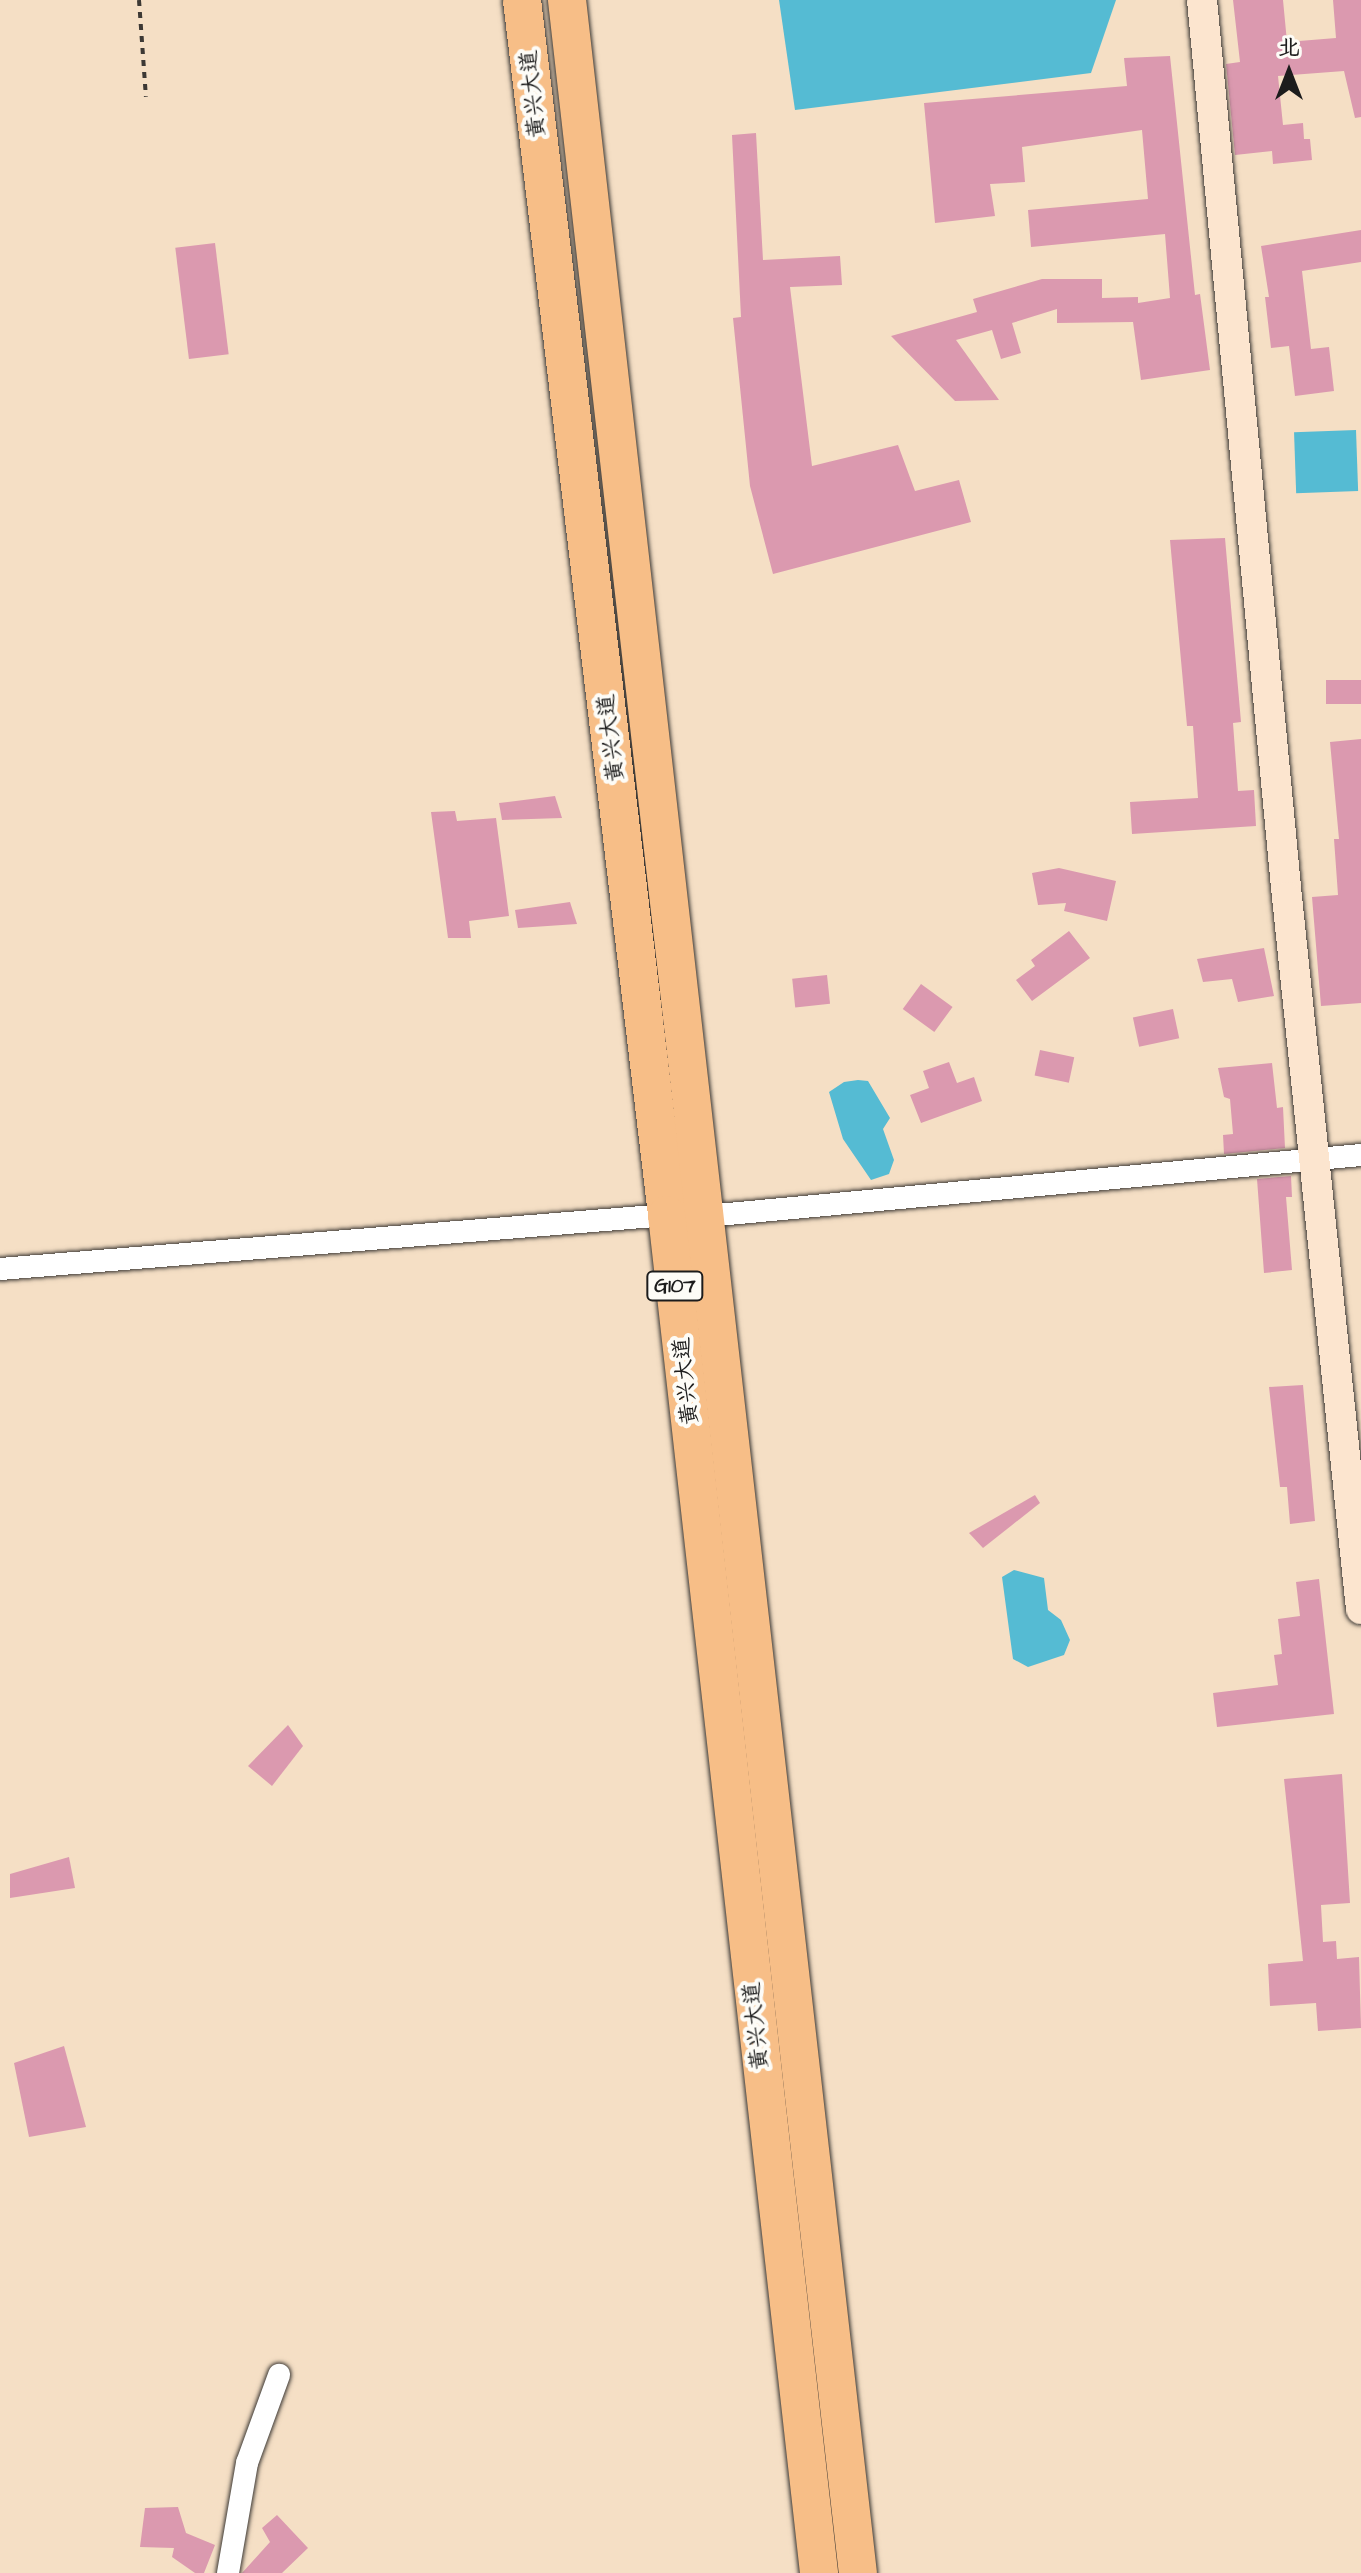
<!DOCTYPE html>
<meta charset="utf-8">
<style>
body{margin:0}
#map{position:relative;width:1361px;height:2573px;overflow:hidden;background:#f5dfc5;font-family:"Architects Daughter","LXGW WenKai TC",sans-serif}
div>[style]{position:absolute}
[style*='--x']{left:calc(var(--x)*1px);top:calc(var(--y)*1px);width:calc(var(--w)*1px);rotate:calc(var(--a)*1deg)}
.water>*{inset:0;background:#55bbd3;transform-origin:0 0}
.building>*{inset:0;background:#db99af;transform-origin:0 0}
.path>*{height:4px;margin-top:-2px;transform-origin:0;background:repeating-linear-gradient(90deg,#3d3935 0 6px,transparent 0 12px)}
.roads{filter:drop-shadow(0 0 2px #3d3935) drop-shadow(0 0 2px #3d3935)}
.street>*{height:22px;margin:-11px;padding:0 11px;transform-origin:11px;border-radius:11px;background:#fff}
.secondary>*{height:30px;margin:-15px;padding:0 15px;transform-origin:15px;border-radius:15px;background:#fce5cf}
.highway>*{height:38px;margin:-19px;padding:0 19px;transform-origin:19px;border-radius:19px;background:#f7be87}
span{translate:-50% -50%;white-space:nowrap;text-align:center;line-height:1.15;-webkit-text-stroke:8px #fdfcf7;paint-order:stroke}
.shield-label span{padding:2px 6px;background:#fdfcf7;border:2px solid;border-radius:6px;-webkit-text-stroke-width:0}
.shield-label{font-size:20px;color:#1c1c1c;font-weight:700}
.street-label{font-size:22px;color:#1c1c1c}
.north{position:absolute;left:1249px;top:32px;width:80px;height:80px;-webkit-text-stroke:6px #fdfcf7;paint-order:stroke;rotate:0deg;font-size:22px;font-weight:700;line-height:32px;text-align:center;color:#1c1c1c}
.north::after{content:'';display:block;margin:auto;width:28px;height:36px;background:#1c1c1c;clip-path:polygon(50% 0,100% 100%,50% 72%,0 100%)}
</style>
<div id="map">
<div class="water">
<i style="clip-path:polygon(779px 0,1116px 0,1091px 73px,795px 110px)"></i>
<i style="left:1356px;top:430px;width:61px;height:62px;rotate:88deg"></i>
<i style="clip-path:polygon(858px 1080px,868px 1081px,890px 1118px,883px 1129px,894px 1160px,889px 1174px,871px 1180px,843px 1139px,829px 1092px,844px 1082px)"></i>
<i style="clip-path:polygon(1014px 1570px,1044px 1578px,1048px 1610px,1061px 1620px,1070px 1640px,1064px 1655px,1028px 1667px,1013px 1659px,1002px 1577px)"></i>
</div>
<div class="building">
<i style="clip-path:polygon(1233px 0,1283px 0,1287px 42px,1336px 38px,1333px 0,1361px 0,1361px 117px,1355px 118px,1344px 71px,1278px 76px,1283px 125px,1303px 123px,1304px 139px,1310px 139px,1312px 160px,1273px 164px,1272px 151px,1235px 155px,1226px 64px,1240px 62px)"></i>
<i style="clip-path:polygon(1170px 56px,1195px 295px,1200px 294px,1210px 370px,1141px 380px,1133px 322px,1057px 323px,1057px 309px,1012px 323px,1021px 353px,1001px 359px,992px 330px,956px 340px,999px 400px,955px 401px,891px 336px,977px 312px,973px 299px,1042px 279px,1102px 279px,1102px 298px,1138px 297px,1138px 303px,1170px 298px,1165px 234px,1031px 247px,1028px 210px,1148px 199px,1142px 130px,1022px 147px,1025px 182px,990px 184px,995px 216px,935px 223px,924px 103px,1127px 86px,1124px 58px)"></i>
<i style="clip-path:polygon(756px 133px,763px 260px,840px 256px,842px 285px,790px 287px,812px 466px,898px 445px,915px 491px,959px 480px,971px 522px,773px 574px,750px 486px,733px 318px,741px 317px,732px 135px)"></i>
<i style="clip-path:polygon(1361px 230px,1361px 262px,1302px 271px,1311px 349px,1329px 347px,1334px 391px,1295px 396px,1289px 346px,1271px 348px,1265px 297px,1269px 297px,1261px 246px)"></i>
<i style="left:215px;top:243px;width:112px;height:40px;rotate:83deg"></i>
<i style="clip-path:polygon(1225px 538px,1241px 722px,1233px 723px,1238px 791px,1254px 790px,1256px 826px,1132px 834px,1130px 802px,1198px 798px,1193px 726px,1187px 726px,1170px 540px)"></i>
<i style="left:1361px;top:680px;width:24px;height:35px;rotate:90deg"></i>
<i style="clip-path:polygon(1361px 739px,1361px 1003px,1321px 1006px,1312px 897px,1338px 895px,1334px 839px,1339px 839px,1330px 742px)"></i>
<i style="clip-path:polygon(555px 796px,562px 818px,502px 820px,499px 803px)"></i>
<i style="clip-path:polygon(455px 811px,457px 821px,496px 818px,509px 916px,469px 921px,471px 938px,448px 938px,431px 812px)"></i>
<i style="clip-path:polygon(1059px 868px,1116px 881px,1107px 921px,1064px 911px,1066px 903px,1038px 905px,1032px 873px)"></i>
<i style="clip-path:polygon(570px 902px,577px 924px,518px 928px,515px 910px)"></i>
<i style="clip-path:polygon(1069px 931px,1090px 958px,1032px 1001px,1016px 980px,1035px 966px,1031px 960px)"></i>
<i style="clip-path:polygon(1264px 948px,1274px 996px,1238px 1002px,1232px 979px,1203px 982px,1197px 959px)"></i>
<i style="left:827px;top:975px;width:29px;height:35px;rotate:84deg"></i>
<i style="left:921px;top:984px;width:39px;height:31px;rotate:36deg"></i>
<i style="left:1173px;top:1009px;width:30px;height:41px;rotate:78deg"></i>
<i style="left:1040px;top:1050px;width:35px;height:26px;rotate:12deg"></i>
<i style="clip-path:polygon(949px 1062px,957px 1083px,974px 1077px,982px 1101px,921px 1123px,910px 1095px,929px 1088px,923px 1071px)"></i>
<i style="clip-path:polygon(1272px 1063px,1277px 1108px,1283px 1107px,1285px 1148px,1224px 1154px,1223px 1135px,1233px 1134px,1230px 1099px,1224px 1097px,1218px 1068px)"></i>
<i style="clip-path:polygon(1291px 1176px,1292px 1197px,1286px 1197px,1292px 1270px,1264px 1273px,1257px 1179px)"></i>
<i style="clip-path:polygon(1303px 1385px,1315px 1521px,1290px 1524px,1287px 1487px,1280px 1487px,1269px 1387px)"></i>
<i style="clip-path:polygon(1035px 1495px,1040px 1503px,983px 1548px,969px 1533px)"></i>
<i style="clip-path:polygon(1319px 1579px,1334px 1714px,1217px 1727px,1213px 1693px,1278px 1685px,1274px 1655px,1282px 1654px,1278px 1619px,1300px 1616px,1296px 1582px)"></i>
<i style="clip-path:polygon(288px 1725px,303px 1746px,272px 1786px,248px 1766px)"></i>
<i style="clip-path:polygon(1342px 1774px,1350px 1903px,1321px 1905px,1323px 1942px,1336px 1941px,1337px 1959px,1359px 1957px,1361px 2028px,1318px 2031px,1316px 2003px,1270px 2006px,1268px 1964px,1303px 1961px,1284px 1779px)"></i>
<i style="clip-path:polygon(69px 1857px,75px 1888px,10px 1898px,10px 1874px)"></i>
<i style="clip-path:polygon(64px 2046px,86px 2127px,29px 2137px,14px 2063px)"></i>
<i style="clip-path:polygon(178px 2507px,186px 2533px,215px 2545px,204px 2573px,195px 2573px,172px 2557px,174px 2548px,140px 2547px,145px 2508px)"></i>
<i style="clip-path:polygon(277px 2515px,308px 2548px,282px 2573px,242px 2573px,270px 2542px,262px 2528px)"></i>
</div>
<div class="path">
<i style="--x:139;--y:0;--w:97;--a:85.9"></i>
</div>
<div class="roads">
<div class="street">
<i style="--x:707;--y:1216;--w:657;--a:-5.33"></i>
<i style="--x:0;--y:1269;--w:669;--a:-4.63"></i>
<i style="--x:228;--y:2573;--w:112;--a:-80.2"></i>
<i style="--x:247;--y:2463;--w:94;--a:-70"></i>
</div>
<div class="secondary">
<i style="--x:1202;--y:0;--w:901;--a:84.59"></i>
<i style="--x:1287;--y:897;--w:716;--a:84.07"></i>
</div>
<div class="highway">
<i style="--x:522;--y:0;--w:1224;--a:83.19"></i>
<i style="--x:667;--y:1215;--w:1366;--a:83.61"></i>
<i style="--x:567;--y:0;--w:2589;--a:83.55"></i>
</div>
</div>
<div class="shield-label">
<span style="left:675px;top:1286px">G107</span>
</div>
<div class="street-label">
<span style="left:533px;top:94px;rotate:-96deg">黄兴大道</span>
<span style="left:611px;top:738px;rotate:-97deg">黄兴大道</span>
<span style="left:686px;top:1381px;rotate:-96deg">黄兴大道</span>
<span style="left:756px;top:2026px;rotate:-96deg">黄兴大道</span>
</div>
<div class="north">北</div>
</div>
